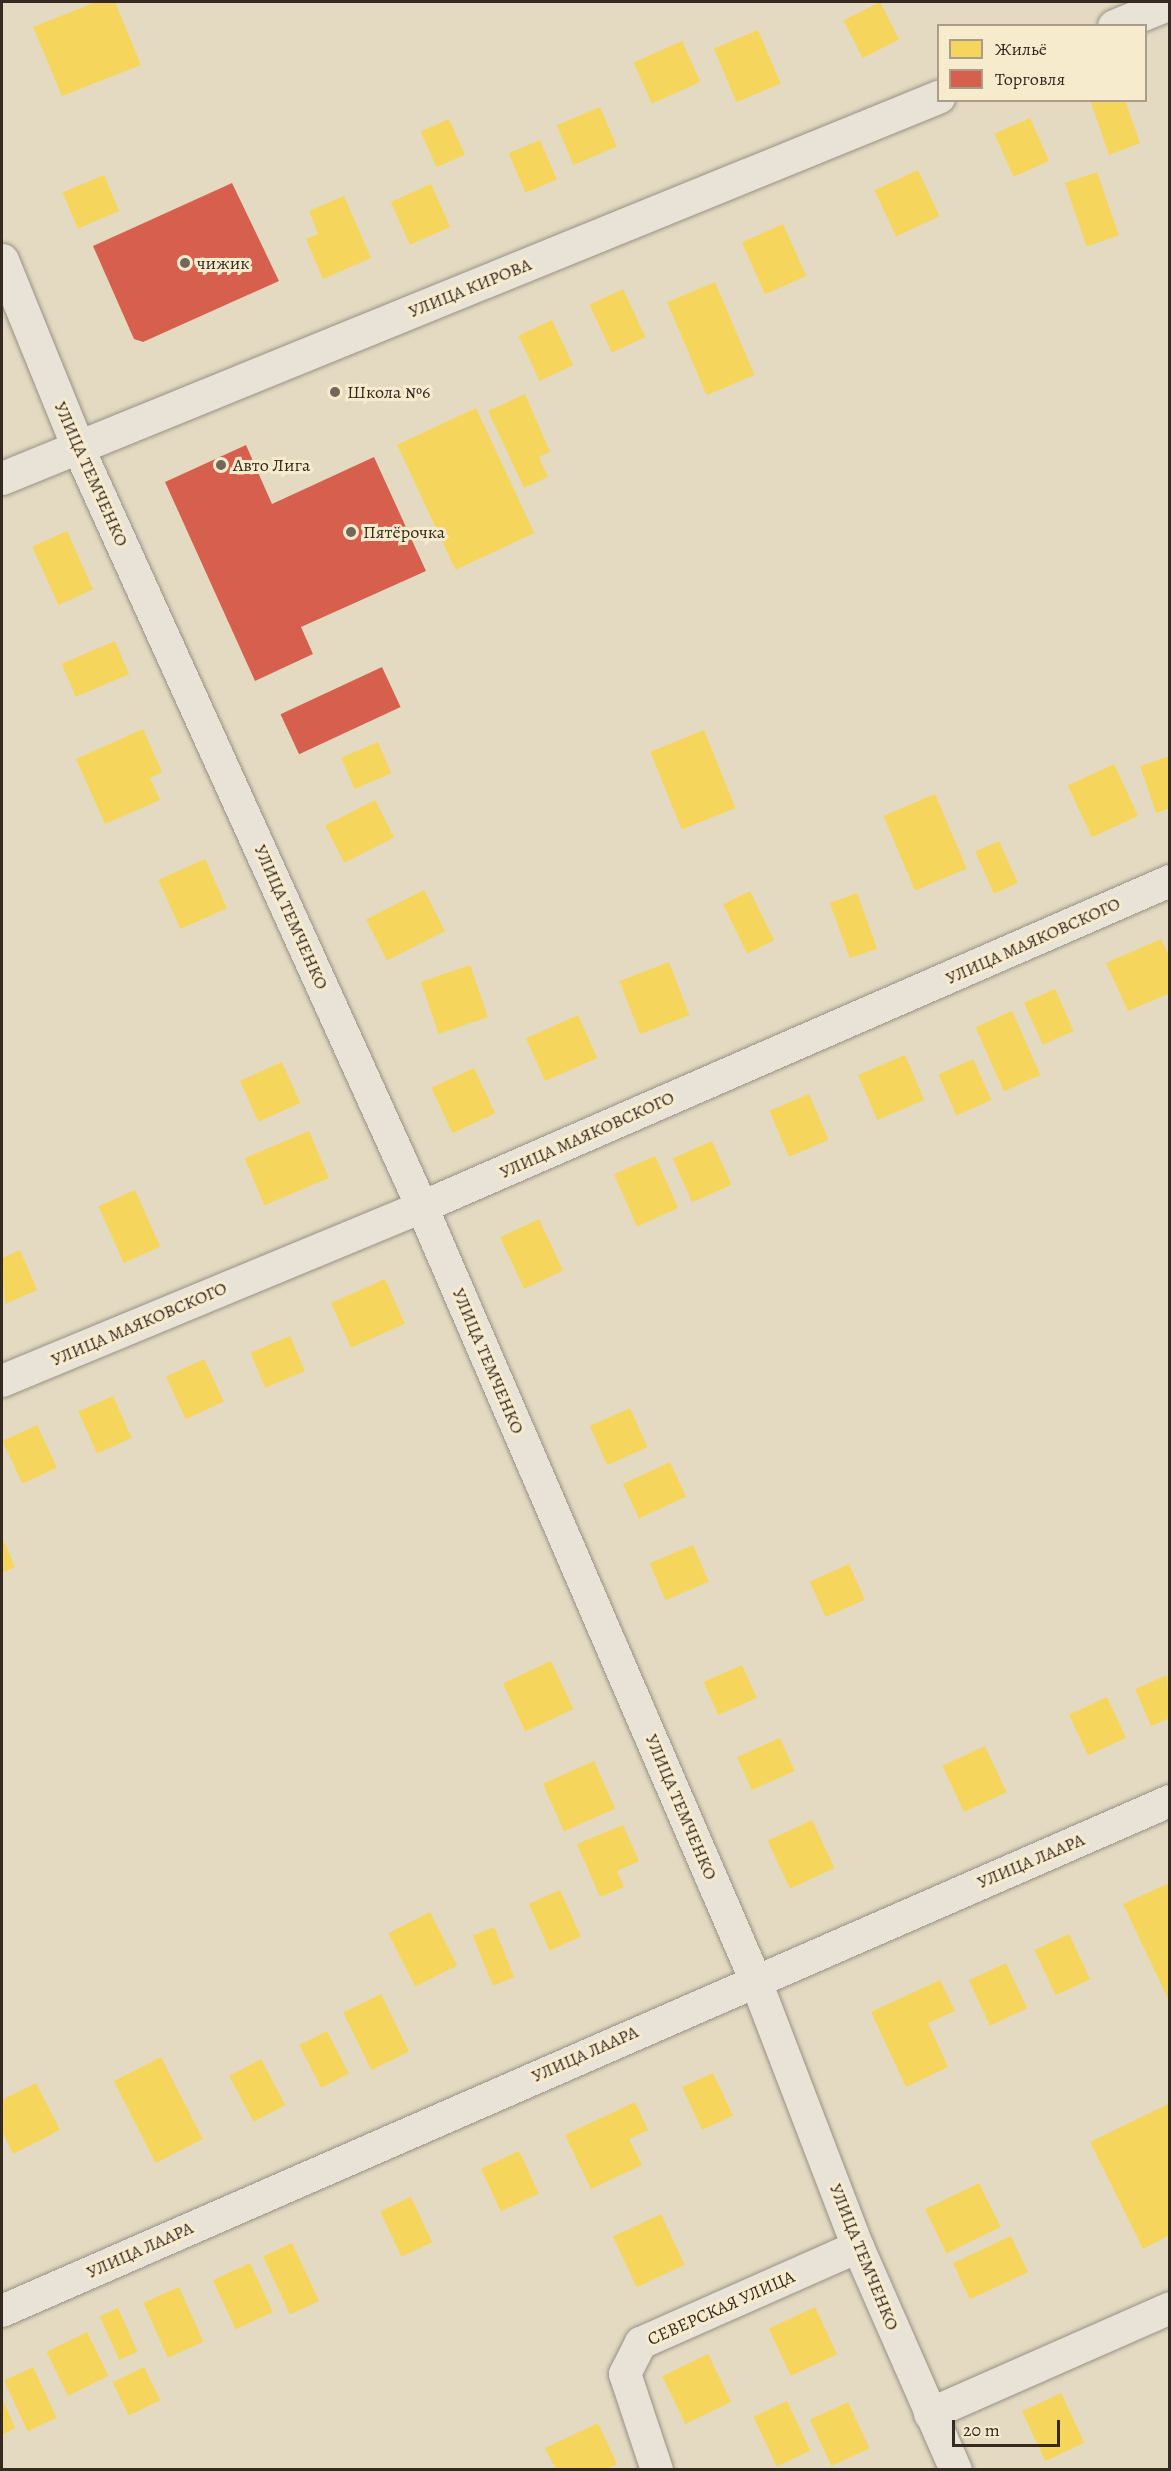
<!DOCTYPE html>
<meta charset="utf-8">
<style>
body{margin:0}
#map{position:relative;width:1171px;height:2471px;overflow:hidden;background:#e4dac2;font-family:Alegreya,serif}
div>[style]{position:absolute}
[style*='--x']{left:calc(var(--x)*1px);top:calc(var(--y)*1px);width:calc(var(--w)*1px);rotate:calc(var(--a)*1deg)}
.homes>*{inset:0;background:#f6d55c;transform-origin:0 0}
.shops>*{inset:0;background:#d6604d;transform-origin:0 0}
.roads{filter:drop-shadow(0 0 2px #989183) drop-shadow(0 0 2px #989183)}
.street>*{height:32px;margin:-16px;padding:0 16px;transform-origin:16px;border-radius:16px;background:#e9e3d7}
.secondary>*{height:33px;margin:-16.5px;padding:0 16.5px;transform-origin:16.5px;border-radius:16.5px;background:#e9e3d7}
.dots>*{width:16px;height:16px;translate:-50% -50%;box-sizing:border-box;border:3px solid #f7ebce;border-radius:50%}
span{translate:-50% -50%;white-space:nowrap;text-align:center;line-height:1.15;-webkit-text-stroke:6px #f7ebce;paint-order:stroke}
.poi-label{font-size:18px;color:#352922}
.left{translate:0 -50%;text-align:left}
.street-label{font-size:18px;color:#352922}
.frame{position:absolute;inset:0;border:3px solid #352922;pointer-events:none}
.legend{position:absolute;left:937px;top:24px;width:210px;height:78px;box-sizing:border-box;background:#f7ebce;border:2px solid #a99d89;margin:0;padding:8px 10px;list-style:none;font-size:18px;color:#352922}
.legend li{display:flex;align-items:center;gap:12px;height:30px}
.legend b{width:30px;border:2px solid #a99d89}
.scale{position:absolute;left:952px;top:2420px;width:108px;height:27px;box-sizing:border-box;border:3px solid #352922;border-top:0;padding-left:8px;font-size:18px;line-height:21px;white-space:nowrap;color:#352922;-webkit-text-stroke:4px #f7ebce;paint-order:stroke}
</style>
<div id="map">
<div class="homes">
<i style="clip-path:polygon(96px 2px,115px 2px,141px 65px,62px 96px,33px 27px)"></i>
<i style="left:880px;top:2px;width:42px;height:41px;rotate:63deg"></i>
<i style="left:758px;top:30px;width:58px;height:48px;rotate:67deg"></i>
<i style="left:682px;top:41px;width:45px;height:53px;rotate:66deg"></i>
<i style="clip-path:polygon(1090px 100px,1125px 100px,1140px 143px,1109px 155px)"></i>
<i style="left:600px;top:107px;width:43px;height:47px;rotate:67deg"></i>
<i style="left:1030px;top:118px;width:47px;height:39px;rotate:66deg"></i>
<i style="left:449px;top:119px;width:39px;height:31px;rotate:66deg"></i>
<i style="left:540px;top:140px;width:43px;height:34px;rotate:67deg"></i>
<i style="left:918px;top:170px;width:51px;height:48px;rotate:65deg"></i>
<i style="left:1097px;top:172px;width:67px;height:34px;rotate:71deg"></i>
<i style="left:104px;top:175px;width:39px;height:45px;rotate:67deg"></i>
<i style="left:431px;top:184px;width:47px;height:44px;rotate:66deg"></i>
<i style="clip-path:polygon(344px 196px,371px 258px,323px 279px,306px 239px,318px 234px,309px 211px)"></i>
<i style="left:783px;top:224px;width:57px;height:45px;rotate:66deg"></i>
<i style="left:715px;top:282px;width:101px;height:52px;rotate:67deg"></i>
<i style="left:623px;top:289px;width:53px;height:37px;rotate:65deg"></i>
<i style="left:552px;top:320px;width:50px;height:37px;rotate:65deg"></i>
<i style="clip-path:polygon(525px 394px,550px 452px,539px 457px,548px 477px,524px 488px,488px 411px)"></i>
<i style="left:476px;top:408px;width:138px;height:87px;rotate:65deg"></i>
<i style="left:67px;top:531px;width:64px;height:38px;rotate:66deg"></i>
<i style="left:115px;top:641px;width:36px;height:58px;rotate:67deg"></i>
<i style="clip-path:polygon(143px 729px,162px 772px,150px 778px,160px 800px,105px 824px,76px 759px)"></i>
<i style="left:704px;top:730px;width:84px;height:58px;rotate:68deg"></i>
<i style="left:378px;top:742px;width:34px;height:40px;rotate:67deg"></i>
<i style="clip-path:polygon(1170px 756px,1170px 808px,1156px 813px,1140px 766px)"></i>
<i style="left:1114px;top:764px;width:57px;height:51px;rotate:65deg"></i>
<i style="left:935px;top:794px;width:81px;height:56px;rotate:67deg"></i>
<i style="left:375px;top:800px;width:42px;height:56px;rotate:63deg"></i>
<i style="left:999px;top:841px;width:46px;height:26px;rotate:66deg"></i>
<i style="left:205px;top:859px;width:54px;height:51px;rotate:66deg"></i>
<i style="left:424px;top:890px;width:46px;height:65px;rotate:63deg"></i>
<i style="left:750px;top:891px;width:55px;height:30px;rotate:64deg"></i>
<i style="left:857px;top:893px;width:59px;height:29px;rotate:70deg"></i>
<i style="clip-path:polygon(1161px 939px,1170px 958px,1170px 993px,1128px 1011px,1106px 963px)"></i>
<i style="left:669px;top:962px;width:57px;height:53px;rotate:69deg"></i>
<i style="left:470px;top:965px;width:55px;height:52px;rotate:71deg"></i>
<i style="left:1055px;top:989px;width:46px;height:34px;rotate:66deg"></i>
<i style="left:1012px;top:1011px;width:70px;height:40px;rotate:66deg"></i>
<i style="left:578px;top:1015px;width:47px;height:57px;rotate:66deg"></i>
<i style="left:905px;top:1055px;width:49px;height:51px;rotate:67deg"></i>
<i style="left:973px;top:1059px;width:45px;height:38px;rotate:66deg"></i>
<i style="left:282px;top:1062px;width:45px;height:46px;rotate:66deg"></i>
<i style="left:474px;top:1068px;width:50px;height:47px;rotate:65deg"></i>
<i style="left:809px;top:1094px;width:50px;height:43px;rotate:67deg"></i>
<i style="left:309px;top:1131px;width:51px;height:70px;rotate:67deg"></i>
<i style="left:712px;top:1141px;width:48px;height:43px;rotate:66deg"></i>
<i style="left:655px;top:1156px;width:57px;height:45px;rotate:66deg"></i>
<i style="left:135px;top:1190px;width:62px;height:40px;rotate:66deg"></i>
<i style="left:539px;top:1219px;width:57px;height:43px;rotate:65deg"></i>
<i style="clip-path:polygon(20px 1250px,37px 1290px,5px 1304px,2px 1258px)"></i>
<i style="left:385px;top:1279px;width:49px;height:59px;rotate:66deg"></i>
<i style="left:290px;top:1336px;width:38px;height:43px;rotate:67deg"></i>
<i style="left:204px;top:1359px;width:47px;height:42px;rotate:65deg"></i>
<i style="left:113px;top:1396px;width:46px;height:38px;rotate:66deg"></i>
<i style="left:630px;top:1408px;width:43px;height:44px;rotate:66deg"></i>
<i style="left:37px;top:1425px;width:47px;height:38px;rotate:65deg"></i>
<i style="left:670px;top:1462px;width:38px;height:52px;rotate:65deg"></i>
<i style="clip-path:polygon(2px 1537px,15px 1567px,2px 1573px)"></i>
<i style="left:693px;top:1545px;width:40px;height:47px;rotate:67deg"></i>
<i style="left:849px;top:1564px;width:39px;height:43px;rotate:66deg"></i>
<i style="left:551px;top:1661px;width:53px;height:53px;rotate:65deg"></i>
<i style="left:742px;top:1665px;width:36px;height:42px;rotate:66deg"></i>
<i style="clip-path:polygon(1167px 1675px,1170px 1718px,1151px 1726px,1135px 1689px)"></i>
<i style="left:1107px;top:1697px;width:45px;height:42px;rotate:65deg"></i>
<i style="left:780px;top:1738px;width:36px;height:47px;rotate:66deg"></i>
<i style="left:985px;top:1746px;width:51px;height:47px;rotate:65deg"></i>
<i style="left:594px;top:1761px;width:52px;height:56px;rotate:66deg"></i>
<i style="left:812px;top:1820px;width:53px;height:49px;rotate:65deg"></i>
<i style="clip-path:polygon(623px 1825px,639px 1861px,617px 1871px,624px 1887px,600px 1897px,577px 1844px)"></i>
<i style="clip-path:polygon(1167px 1884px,1170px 1889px,1170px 2003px,1123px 1904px)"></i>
<i style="left:560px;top:1890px;width:51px;height:34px;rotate:66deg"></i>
<i style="left:430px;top:1912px;width:60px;height:47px;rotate:63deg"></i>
<i style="left:494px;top:1927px;width:54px;height:23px;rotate:68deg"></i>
<i style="left:1069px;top:1934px;width:50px;height:38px;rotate:65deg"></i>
<i style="left:1006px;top:1963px;width:50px;height:41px;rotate:65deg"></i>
<i style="clip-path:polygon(940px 1980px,955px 2011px,928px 2023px,948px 2067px,906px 2087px,871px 2012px)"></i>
<i style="left:381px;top:1994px;width:64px;height:42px;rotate:64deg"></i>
<i style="left:327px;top:2031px;width:48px;height:31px;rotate:63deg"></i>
<i style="left:161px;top:2057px;width:92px;height:53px;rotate:63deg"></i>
<i style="left:261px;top:2059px;width:52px;height:36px;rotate:62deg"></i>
<i style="left:713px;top:2073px;width:47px;height:34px;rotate:65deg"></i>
<i style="clip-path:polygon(36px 2083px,60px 2130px,13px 2154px,2px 2131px,2px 2100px)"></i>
<i style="clip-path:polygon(635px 2102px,648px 2130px,629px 2139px,642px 2165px,591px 2189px,565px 2135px)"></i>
<i style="clip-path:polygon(1170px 2103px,1170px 2235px,1143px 2249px,1090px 2142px)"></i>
<i style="left:519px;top:2151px;width:47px;height:42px;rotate:65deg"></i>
<i style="left:979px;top:2183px;width:49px;height:60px;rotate:64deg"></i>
<i style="left:411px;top:2197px;width:50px;height:34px;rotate:65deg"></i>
<i style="left:661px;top:2214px;width:56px;height:53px;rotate:65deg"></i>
<i style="left:1011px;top:2236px;width:40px;height:64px;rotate:65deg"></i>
<i style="left:292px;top:2243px;width:64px;height:32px;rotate:65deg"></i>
<i style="left:250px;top:2263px;width:54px;height:41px;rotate:65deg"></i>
<i style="left:179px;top:2287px;width:60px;height:39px;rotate:66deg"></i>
<i style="left:815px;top:2307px;width:52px;height:51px;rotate:65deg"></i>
<i style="left:118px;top:2308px;width:48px;height:20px;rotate:66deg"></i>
<i style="left:87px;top:2332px;width:49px;height:45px;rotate:64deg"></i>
<i style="left:708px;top:2354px;width:53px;height:51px;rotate:64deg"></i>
<i style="left:33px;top:2367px;width:56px;height:32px;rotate:65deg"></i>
<i style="left:144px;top:2367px;width:37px;height:35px;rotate:64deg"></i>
<i style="left:1061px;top:2393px;width:55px;height:43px;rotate:65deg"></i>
<i style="clip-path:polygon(2px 2398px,15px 2428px,2px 2435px)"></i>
<i style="left:787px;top:2401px;width:55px;height:37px;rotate:65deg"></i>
<i style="left:848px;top:2402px;width:51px;height:42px;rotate:65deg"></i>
<i style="clip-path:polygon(598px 2423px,617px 2464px,605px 2470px,556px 2470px,545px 2448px)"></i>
</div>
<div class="shops">
<i style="clip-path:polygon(232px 183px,279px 281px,143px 342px,134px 339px,93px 246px)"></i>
<i style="clip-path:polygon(246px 445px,272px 504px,374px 457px,426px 571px,301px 627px,313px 654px,255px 681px,165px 482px)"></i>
<i style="left:382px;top:667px;width:44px;height:112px;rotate:65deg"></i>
</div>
<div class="roads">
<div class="street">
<i style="--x:77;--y:445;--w:836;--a:65.64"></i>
<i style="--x:422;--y:1207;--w:841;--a:66.67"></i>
<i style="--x:755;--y:1979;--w:287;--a:69"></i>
<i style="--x:858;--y:2247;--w:244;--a:66.3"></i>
<i style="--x:2;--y:1381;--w:455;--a:-22.5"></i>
<i style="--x:422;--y:1207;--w:816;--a:-23.55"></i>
<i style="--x:2;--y:2311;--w:1274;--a:-23.59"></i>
<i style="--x:930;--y:2414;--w:262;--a:-23.8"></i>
<i style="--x:657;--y:2470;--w:101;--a:-108.4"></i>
<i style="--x:625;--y:2374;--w:35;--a:-63"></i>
<i style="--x:641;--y:2343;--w:237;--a:-23.9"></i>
</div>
<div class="secondary">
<i style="--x:1114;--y:26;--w:61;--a:-22.3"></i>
<i style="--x:2;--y:260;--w:200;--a:67.9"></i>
<i style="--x:2;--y:478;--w:1011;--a:-22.15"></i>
</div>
</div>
<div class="dots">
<i style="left:185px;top:263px;background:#72675a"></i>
<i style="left:335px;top:392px;background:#72675a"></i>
<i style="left:221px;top:465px;background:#72675a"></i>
<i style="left:351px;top:532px;background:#72675a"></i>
</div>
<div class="poi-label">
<span class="left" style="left:197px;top:263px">чижик</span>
<span class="left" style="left:347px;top:392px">Школа №6</span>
<span class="left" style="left:233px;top:465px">Авто Лига</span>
<span class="left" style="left:363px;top:532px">Пятёрочка</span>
</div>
<div class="street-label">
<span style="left:470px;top:288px;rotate:-22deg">УЛИЦА КИРОВА</span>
<span style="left:91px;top:474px;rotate:66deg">УЛИЦА ТЕМЧЕНКО</span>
<span style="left:291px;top:917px;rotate:66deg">УЛИЦА ТЕМЧЕНКО</span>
<span style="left:1033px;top:941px;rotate:-24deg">УЛИЦА МАЯКОВСКОГО</span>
<span style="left:587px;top:1135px;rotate:-24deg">УЛИЦА МАЯКОВСКОГО</span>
<span style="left:139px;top:1324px;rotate:-23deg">УЛИЦА МАЯКОВСКОГО</span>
<span style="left:488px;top:1361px;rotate:67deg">УЛИЦА ТЕМЧЕНКО</span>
<span style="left:681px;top:1807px;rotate:67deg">УЛИЦА ТЕМЧЕНКО</span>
<span style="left:1031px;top:1861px;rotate:-23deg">УЛИЦА ЛААРА</span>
<span style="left:585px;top:2054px;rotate:-24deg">УЛИЦА ЛААРА</span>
<span style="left:140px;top:2250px;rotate:-24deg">УЛИЦА ЛААРА</span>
<span style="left:864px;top:2257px;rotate:68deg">УЛИЦА ТЕМЧЕНКО</span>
<span style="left:721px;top:2308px;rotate:-24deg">СЕВЕРСКАЯ УЛИЦА</span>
</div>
<div class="frame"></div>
<ul class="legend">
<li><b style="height:16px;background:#f6d55c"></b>Жильё</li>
<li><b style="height:16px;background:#d6604d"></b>Торговля</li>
</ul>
<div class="scale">20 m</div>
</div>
